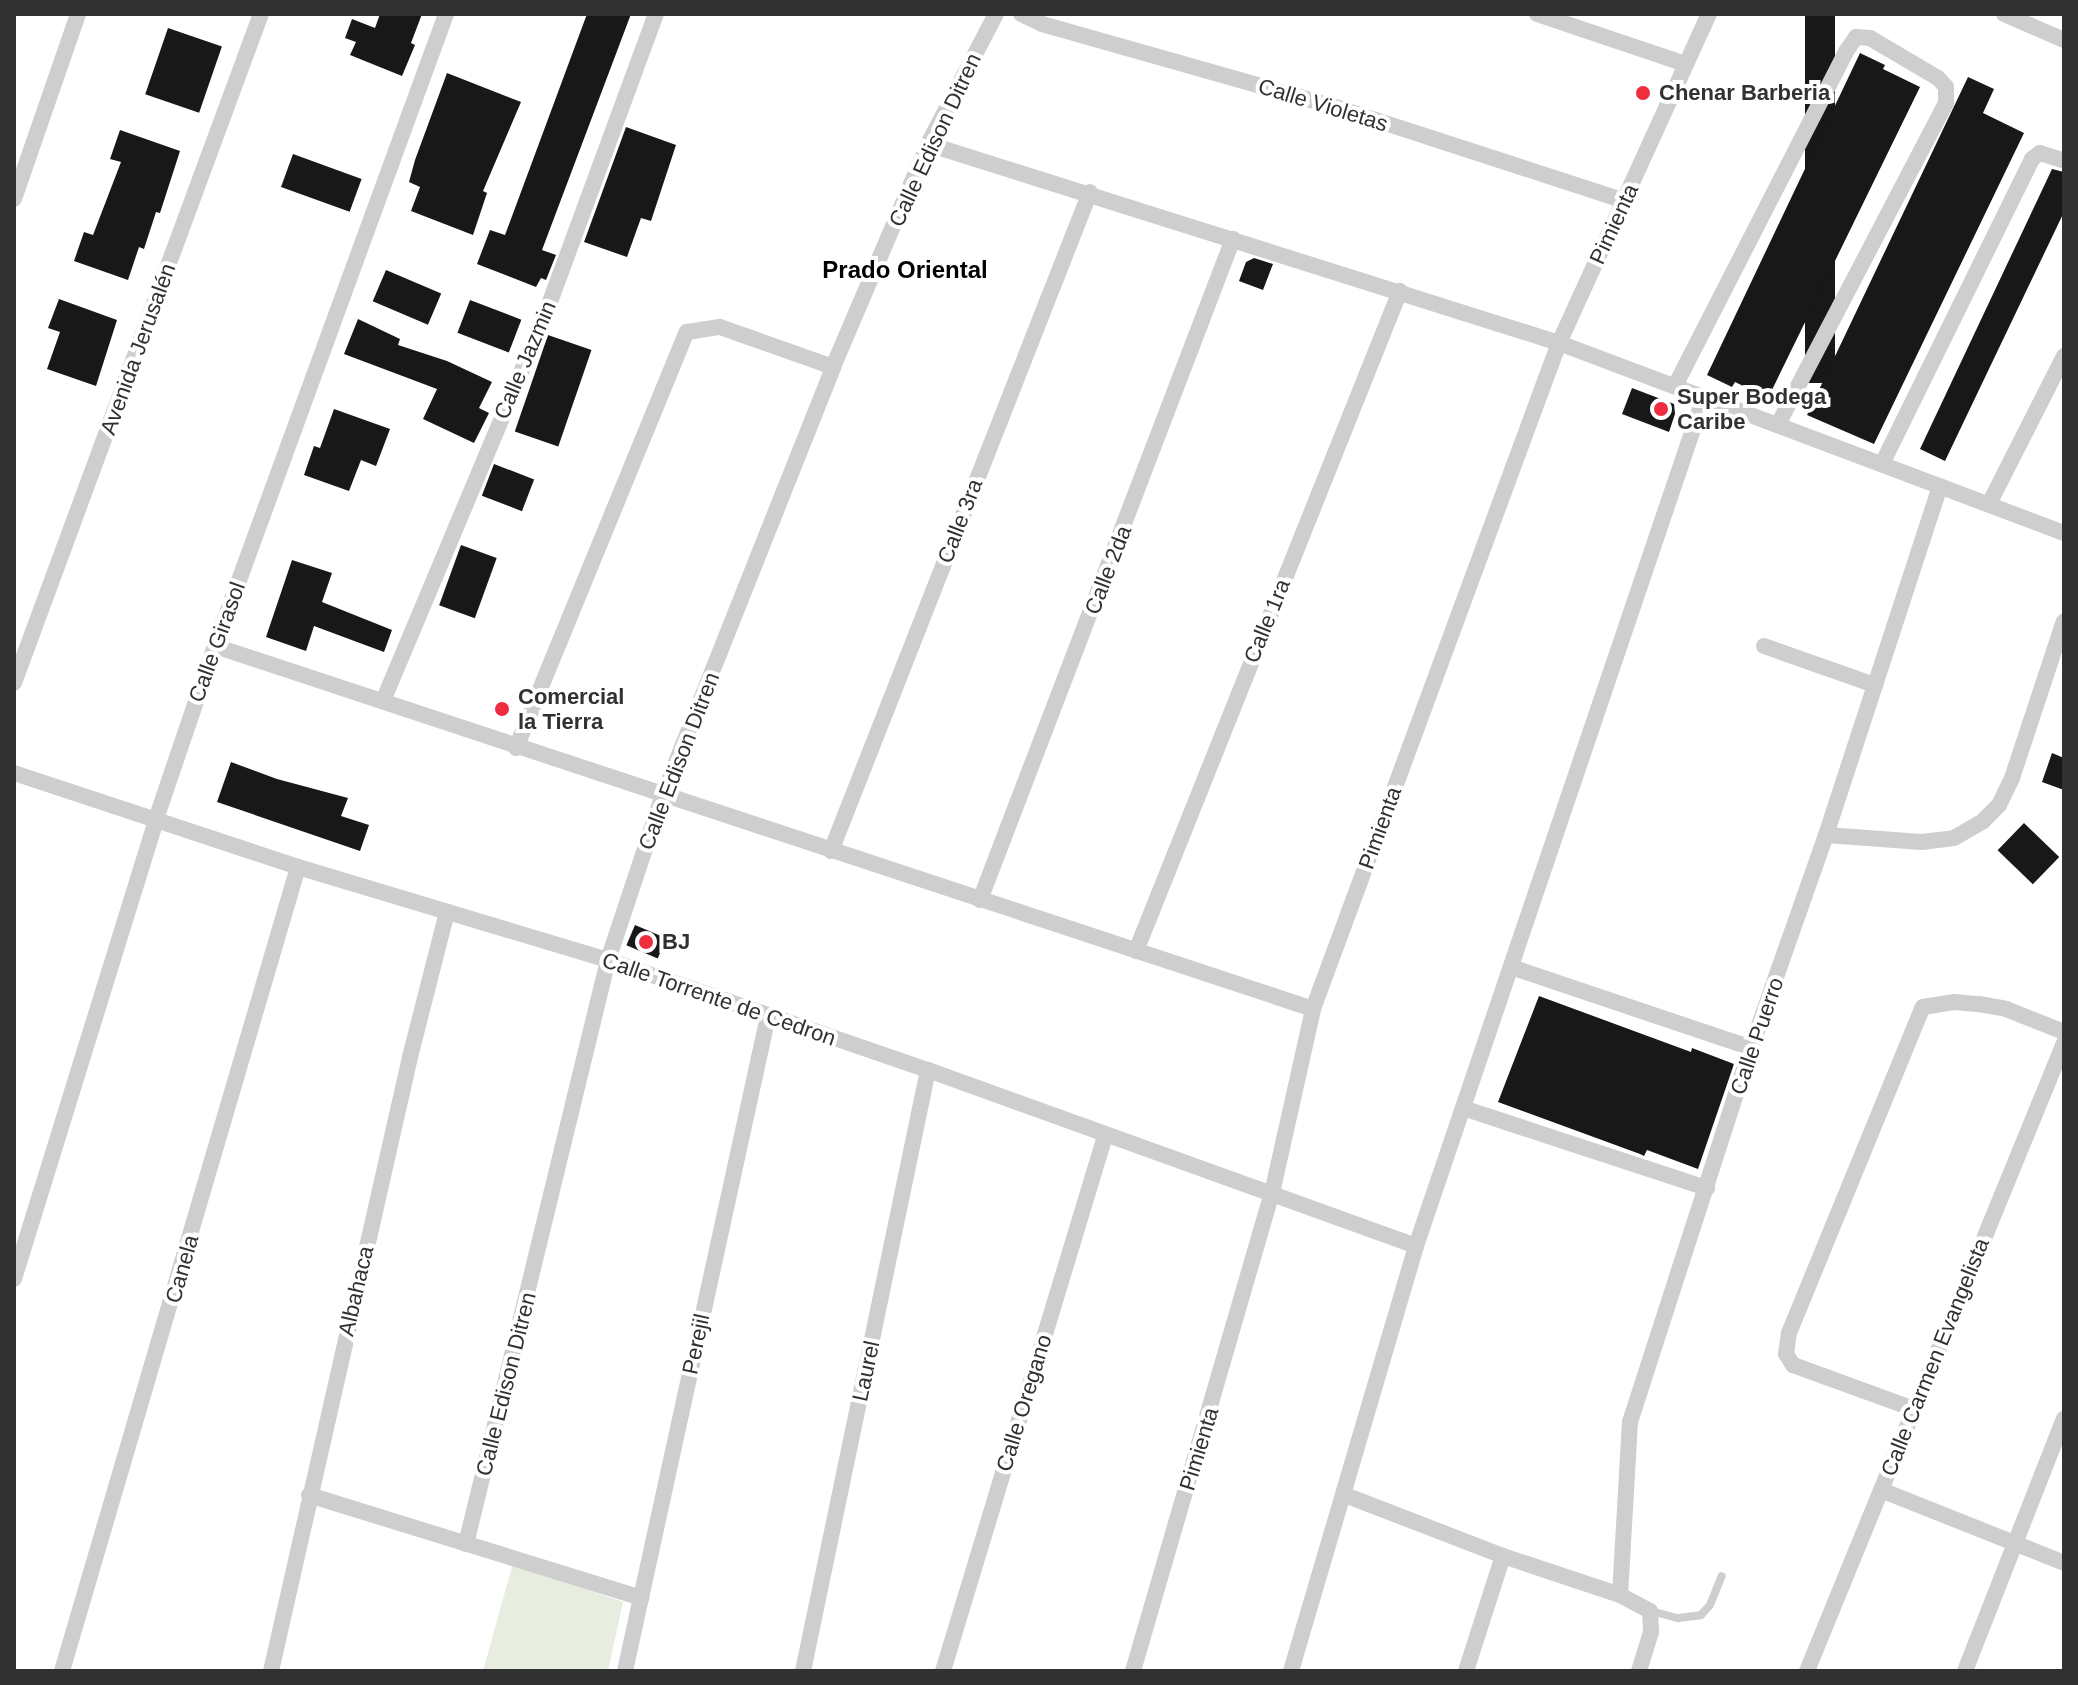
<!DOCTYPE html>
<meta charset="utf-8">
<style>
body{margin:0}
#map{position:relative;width:2078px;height:1685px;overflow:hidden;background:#fff;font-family:Arial,sans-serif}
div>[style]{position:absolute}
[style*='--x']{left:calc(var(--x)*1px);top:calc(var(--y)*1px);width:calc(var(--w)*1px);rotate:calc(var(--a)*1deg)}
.green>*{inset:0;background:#e8eedf}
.building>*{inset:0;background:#181818;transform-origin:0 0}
.lane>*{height:8px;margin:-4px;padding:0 4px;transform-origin:4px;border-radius:4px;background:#cecece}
.street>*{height:16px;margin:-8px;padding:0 8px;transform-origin:8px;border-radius:8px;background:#cecece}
.dots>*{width:22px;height:22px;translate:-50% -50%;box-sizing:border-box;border:4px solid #fff;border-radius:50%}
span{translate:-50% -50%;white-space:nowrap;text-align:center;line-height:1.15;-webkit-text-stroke:8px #fff;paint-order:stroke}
.poi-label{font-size:22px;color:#313131;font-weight:700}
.left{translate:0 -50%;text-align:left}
.street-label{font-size:22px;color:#313131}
.neighbourhood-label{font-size:24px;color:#000;font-weight:700}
.frame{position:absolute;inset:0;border:16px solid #313131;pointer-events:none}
</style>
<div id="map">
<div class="green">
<i style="clip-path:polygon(513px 1563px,623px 1602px,608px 1671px,483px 1671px)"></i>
</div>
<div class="building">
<i style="clip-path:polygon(380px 14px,422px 14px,411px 43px,415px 45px,402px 76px,350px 55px,356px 42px,345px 38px,352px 19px,375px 28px)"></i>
<i style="clip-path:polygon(587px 14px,631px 14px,542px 250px,556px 255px,546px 280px,541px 278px,536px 287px,477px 264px,490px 230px,505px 235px)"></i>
<i style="left:1805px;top:14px;width:30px;height:369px"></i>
<i style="left:168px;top:28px;width:57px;height:70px;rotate:19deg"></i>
<i style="clip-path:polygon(1860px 53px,1885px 65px,1883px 69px,1920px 87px,1768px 398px,1735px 382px,1732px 387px,1707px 375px)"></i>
<i style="clip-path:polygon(447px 73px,521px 102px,483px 191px,487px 193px,473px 235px,411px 211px,420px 187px,409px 182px,415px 160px)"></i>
<i style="clip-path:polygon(1968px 77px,1994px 89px,1983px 113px,2024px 133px,1874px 444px,1807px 415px)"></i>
<i style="clip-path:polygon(626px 127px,676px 145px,651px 221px,641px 218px,627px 257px,584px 242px)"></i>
<i style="clip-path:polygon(120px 130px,180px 151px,160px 213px,156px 212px,144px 249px,139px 247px,128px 280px,74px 261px,84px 232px,93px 235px,121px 162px,110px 159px)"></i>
<i style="left:293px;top:154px;width:73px;height:35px;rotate:20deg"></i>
<i style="clip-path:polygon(2052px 169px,2064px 172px,2064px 212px,1945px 461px,1920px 449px)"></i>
<i style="clip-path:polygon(1254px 258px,1273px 264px,1263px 290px,1239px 281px,1246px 262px)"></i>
<i style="left:386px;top:270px;width:60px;height:34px;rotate:23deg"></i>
<i style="clip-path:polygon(59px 299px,117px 320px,96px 386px,47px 369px,60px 332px,48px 328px)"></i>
<i style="left:470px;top:300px;width:55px;height:35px;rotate:21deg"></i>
<i style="clip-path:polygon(358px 319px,400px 339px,398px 345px,447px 361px,492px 382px,479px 408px,489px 413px,474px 443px,423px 419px,437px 389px,344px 354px)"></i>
<i style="left:548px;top:335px;width:46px;height:102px;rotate:19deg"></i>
<i style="clip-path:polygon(1632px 388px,1674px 404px,1675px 414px,1669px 432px,1622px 414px)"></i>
<i style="clip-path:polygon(334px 409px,390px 429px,376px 466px,361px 460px,349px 491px,304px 475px,314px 446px,320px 448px)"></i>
<i style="left:494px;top:464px;width:43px;height:34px;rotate:21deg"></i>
<i style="left:461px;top:545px;width:38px;height:64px;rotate:20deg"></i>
<i style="clip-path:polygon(292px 560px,332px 573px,322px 602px,392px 630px,384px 652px,314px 626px,306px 651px,266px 637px)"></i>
<i style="clip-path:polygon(2052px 753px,2064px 758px,2064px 790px,2042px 782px)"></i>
<i style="clip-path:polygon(231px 762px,277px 779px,348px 798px,341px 816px,369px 825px,360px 851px,217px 802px)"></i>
<i style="left:2024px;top:823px;width:49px;height:38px;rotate:44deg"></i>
<i style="left:635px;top:925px;width:34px;height:22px;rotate:23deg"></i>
<i style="clip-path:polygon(1539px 996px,1691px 1052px,1692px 1048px,1734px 1064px,1698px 1169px,1647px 1150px,1644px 1156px,1640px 1154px,1498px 1102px)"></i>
</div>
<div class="lane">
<i style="--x:1651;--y:1611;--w:28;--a:15"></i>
<i style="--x:1678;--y:1618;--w:23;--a:-7"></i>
<i style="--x:1701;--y:1615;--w:13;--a:-48"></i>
<i style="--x:1710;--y:1605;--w:31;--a:-68"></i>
</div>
<div class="street">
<i style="--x:1021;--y:14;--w:23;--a:25"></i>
<i style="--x:1042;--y:24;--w:312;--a:15.8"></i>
<i style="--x:1342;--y:109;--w:298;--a:18"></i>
<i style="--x:1537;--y:14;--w:157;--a:18.6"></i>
<i style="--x:2004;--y:14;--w:65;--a:23.4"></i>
<i style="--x:928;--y:144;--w:662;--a:17.5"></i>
<i style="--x:1559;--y:343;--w:540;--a:20.62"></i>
<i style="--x:14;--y:199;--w:196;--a:-70.9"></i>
<i style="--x:1675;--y:386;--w:377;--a:-62.9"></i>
<i style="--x:1847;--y:50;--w:16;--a:-55"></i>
<i style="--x:1856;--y:37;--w:14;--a:4"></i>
<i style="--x:1870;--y:38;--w:79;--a:30.5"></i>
<i style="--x:1938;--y:78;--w:12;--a:48"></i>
<i style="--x:1946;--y:87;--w:16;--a:90"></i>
<i style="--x:1946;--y:103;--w:363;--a:117.6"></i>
<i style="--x:1882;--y:464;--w:340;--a:-63.8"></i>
<i style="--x:2032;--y:159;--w:10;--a:-37"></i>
<i style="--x:2040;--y:153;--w:25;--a:18"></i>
<i style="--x:1989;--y:504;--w:166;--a:-63.1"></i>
<i style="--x:215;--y:646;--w:1156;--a:18.29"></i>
<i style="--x:1764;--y:646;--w:118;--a:19.4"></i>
<i style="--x:14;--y:683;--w:713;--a:-69.74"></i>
<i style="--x:383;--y:701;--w:424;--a:-67.2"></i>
<i style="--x:547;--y:310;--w:315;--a:-69.8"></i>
<i style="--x:516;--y:748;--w:450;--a:-67.7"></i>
<i style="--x:687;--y:332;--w:33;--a:-9"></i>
<i style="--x:720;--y:327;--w:120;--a:19.5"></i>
<i style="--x:14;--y:773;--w:299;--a:18.3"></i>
<i style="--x:298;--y:867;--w:324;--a:16.7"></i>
<i style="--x:608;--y:960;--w:338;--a:19"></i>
<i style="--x:928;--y:1070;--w:519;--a:19.83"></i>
<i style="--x:1826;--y:835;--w:96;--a:4.2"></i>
<i style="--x:1922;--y:842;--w:32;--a:-7"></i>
<i style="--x:1954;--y:838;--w:34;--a:-30"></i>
<i style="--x:1983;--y:821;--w:23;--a:-45"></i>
<i style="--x:1999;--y:805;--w:30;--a:-64"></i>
<i style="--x:2012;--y:778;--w:165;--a:-71.7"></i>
<i style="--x:831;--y:851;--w:708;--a:-68.54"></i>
<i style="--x:980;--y:900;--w:708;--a:-69.06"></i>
<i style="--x:1136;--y:951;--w:711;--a:-68.2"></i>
<i style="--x:1511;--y:967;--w:253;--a:18.6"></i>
<i style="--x:1463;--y:1108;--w:257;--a:18.2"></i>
<i style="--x:14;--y:1279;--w:481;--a:-72.8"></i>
<i style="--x:156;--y:819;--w:183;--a:-71.2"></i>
<i style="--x:215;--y:646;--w:673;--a:-69.92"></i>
<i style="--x:1914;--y:1409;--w:129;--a:-160"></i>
<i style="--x:1793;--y:1365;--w:13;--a:-122"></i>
<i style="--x:1786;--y:1354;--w:21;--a:-82"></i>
<i style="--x:1789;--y:1333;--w:352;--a:-67.7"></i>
<i style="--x:1923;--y:1007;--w:31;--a:-9"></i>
<i style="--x:1954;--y:1002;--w:25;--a:5"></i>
<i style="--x:1979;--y:1004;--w:27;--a:10"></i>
<i style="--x:2006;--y:1009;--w:62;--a:21.6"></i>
<i style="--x:1881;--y:1490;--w:197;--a:21.7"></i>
<i style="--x:309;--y:1495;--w:348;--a:17.2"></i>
<i style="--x:1345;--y:1495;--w:169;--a:21.1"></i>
<i style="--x:1503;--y:1556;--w:123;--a:18.4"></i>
<i style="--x:1620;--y:1595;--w:34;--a:28"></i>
<i style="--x:1650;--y:1611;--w:21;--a:87"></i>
<i style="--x:1651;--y:1632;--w:41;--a:107.1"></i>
<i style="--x:466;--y:1544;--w:601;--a:-76.33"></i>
<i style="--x:608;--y:960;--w:174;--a:-71.6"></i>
<i style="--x:663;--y:795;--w:461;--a:-68.3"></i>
<i style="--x:833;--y:367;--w:242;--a:-66.9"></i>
<i style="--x:928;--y:144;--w:147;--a:-62.4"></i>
<i style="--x:1620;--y:1595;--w:173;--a:-86.7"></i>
<i style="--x:1630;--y:1422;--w:393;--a:-72.1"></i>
<i style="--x:1751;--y:1048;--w:226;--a:-70.6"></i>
<i style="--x:1826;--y:835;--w:367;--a:-71.9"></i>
<i style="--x:62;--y:1671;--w:838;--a:-73.64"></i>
<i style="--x:271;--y:1671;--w:630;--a:-77.24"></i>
<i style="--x:410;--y:1057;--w:150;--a:-75.7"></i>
<i style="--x:625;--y:1671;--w:670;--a:-77.68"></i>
<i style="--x:803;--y:1671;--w:614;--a:-78.25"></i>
<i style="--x:943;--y:1671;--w:559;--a:-73.15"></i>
<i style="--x:1133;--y:1671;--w:498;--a:-73.8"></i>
<i style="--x:1272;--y:1193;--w:189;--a:-77.4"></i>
<i style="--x:1313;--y:1009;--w:710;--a:-69.73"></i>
<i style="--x:1559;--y:343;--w:362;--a:-65.5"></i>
<i style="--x:1291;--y:1671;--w:443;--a:-73.6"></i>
<i style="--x:1416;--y:1246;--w:897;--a:-71.26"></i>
<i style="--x:1466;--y:1671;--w:121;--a:-72.2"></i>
<i style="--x:1807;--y:1671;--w:679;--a:-67.74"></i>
<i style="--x:1965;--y:1671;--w:271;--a:-68.6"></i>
</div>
<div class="dots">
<i style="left:1643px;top:93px;background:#ee2d3f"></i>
<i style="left:1661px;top:409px;background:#ee2d3f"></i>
<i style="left:502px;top:709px;background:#ee2d3f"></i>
<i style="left:646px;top:942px;background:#ee2d3f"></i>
</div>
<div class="poi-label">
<span class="left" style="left:1659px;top:93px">Chenar Barberia</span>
<span class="left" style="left:1677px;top:409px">Super Bodega<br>Caribe</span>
<span class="left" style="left:518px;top:709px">Comercial<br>la Tierra</span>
<span class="left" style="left:662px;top:942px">BJ</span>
</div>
<div class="street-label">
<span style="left:1323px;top:105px;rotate:17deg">Calle Violetas</span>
<span style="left:935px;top:140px;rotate:-65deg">Calle Edison Ditren</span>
<span style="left:1614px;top:224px;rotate:-65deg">Pimienta</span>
<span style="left:138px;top:349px;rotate:-70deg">Avenida Jerusalén</span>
<span style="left:525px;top:360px;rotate:-67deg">Calle Jazmin</span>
<span style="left:960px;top:521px;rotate:-69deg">Calle 3ra</span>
<span style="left:1108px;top:570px;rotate:-69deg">Calle 2da</span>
<span style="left:1267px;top:621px;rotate:-68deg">Calle 1ra</span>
<span style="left:217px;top:642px;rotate:-70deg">Calle Girasol</span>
<span style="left:679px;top:761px;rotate:-69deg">Calle Edison Ditren</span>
<span style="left:1380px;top:828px;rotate:-70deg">Pimienta</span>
<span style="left:719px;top:999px;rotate:19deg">Calle Torrente de Cedron</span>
<span style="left:1757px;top:1036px;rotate:-71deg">Calle Puerro</span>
<span style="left:182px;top:1269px;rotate:-74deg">Canela</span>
<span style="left:356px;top:1291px;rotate:-77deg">Albahaca</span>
<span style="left:696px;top:1344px;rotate:-78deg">Perejil</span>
<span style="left:1935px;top:1357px;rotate:-68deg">Calle Carmen Evangelista</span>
<span style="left:866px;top:1371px;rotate:-78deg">Laurel</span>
<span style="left:506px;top:1384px;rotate:-76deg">Calle Edison Ditren</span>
<span style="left:1024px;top:1403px;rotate:-73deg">Calle Oregano</span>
<span style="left:1199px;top:1449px;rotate:-73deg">Pimienta</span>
</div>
<div class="neighbourhood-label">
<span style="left:905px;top:270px">Prado Oriental</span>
</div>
<div class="frame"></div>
</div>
